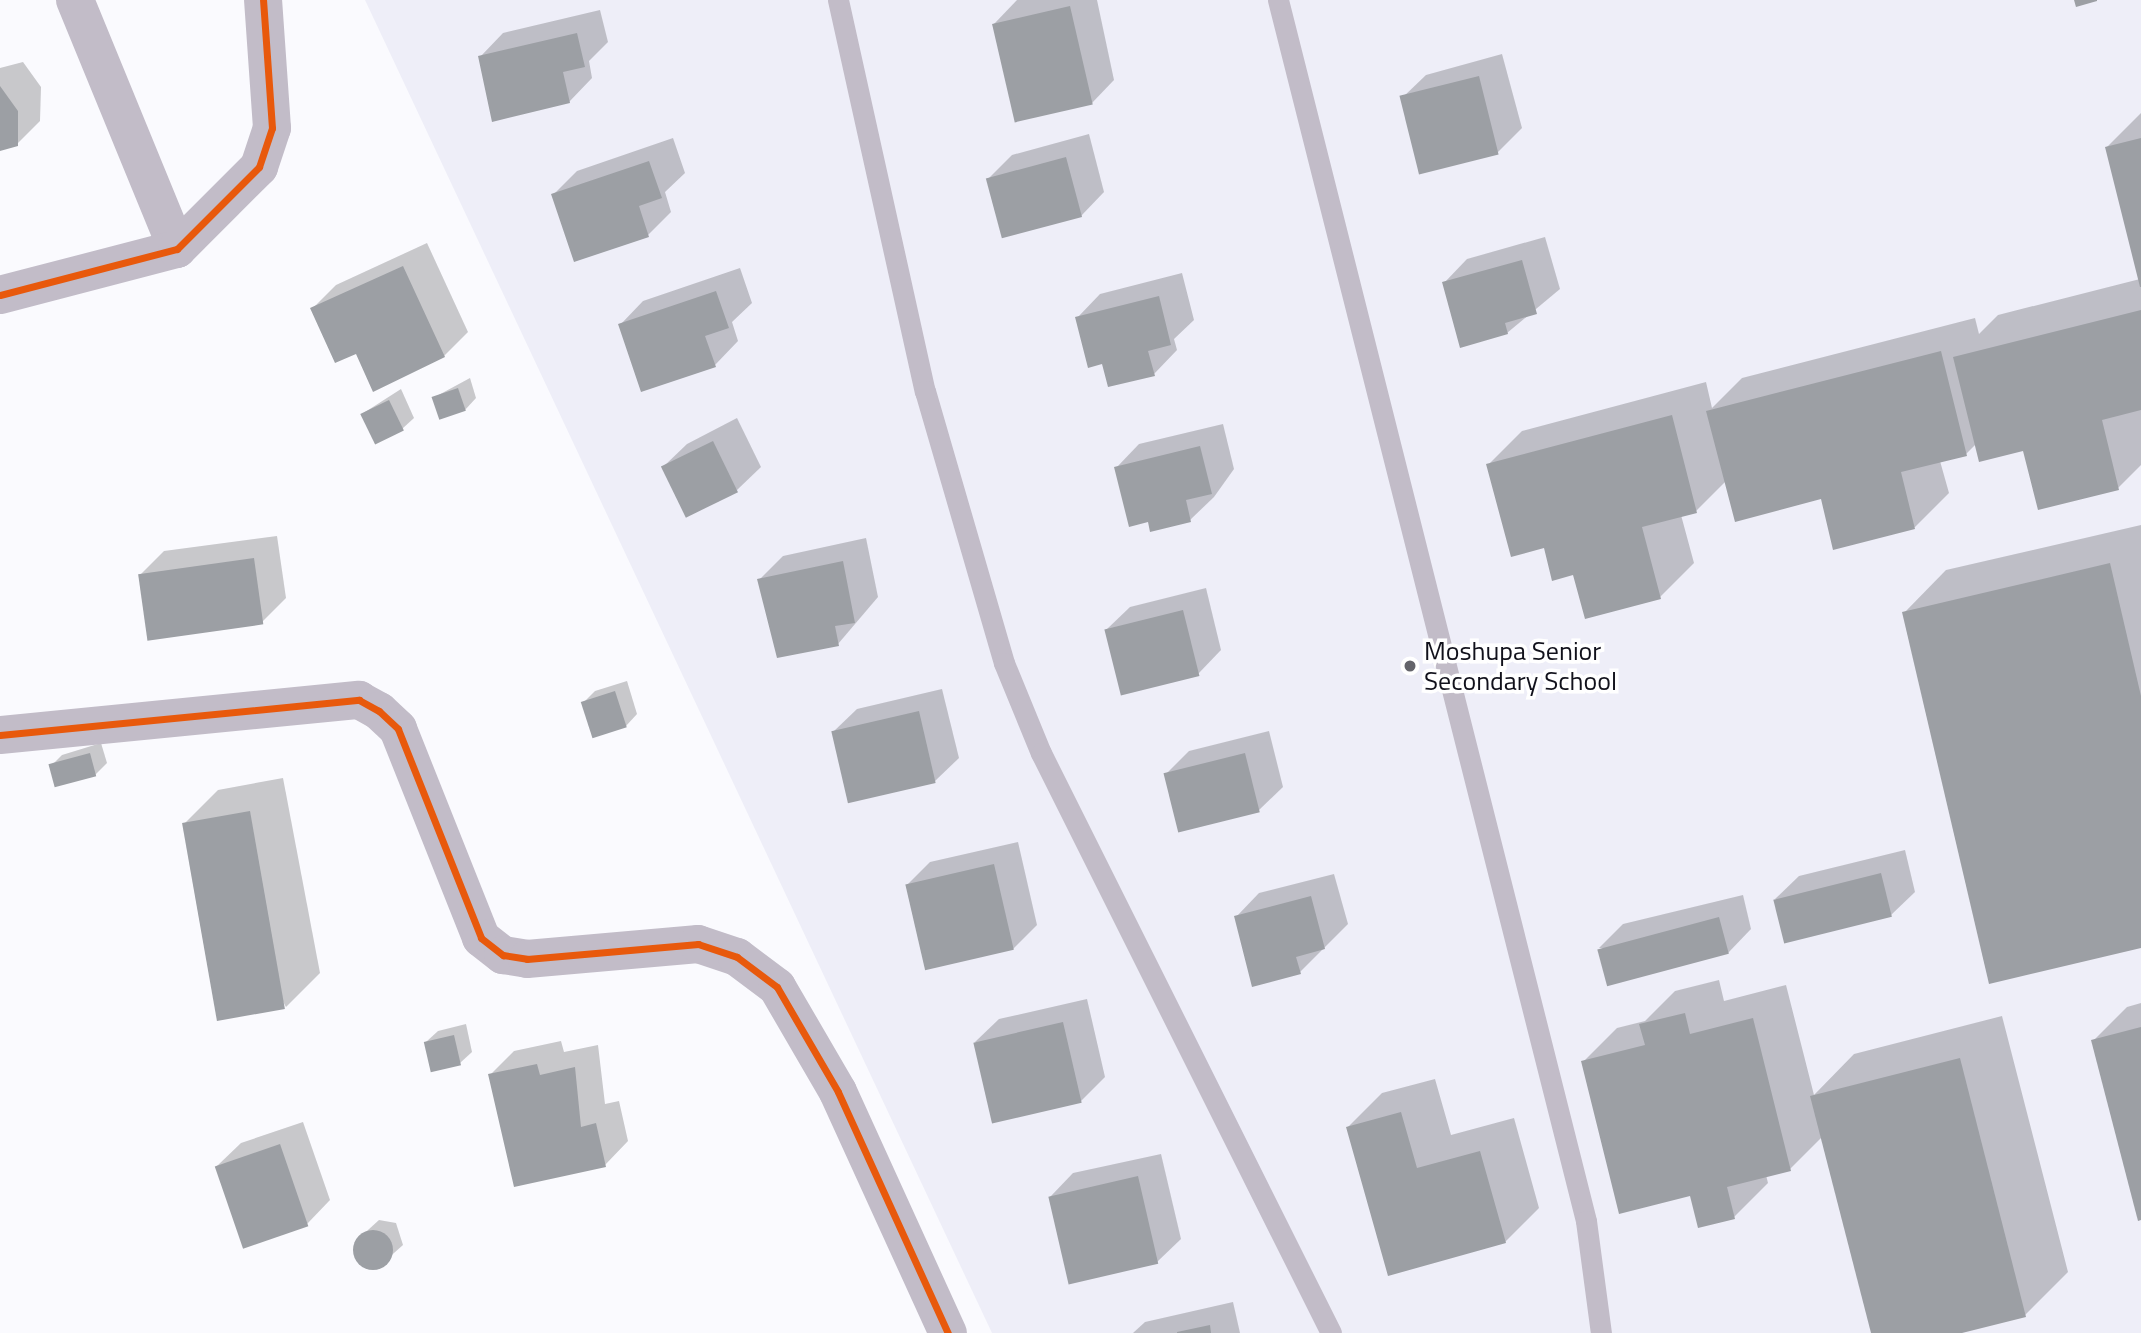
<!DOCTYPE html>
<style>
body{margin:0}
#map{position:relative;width:2141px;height:1333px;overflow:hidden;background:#fafafe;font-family:"Titillium Web",sans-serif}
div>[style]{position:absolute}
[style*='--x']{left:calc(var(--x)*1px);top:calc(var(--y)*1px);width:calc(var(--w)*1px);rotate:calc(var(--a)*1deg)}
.built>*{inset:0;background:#eeeef8}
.shadow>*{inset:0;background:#0003}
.building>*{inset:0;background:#9c9fa4;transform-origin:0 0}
.round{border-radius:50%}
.service>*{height:21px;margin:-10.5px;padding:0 10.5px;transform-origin:10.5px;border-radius:10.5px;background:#c2bcc8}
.minor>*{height:38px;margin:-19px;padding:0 19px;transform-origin:19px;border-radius:19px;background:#c2bcc8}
.cycleway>*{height:7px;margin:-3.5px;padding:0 3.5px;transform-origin:3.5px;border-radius:3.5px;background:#e8590c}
.dots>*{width:19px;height:19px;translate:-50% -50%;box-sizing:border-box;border:4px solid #fff;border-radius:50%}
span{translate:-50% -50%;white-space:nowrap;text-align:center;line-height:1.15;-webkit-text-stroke:7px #fff;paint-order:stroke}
.poi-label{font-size:26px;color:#11111b}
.left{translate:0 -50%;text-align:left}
</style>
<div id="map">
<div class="built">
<i style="clip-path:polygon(365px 0,2141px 0,2141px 1333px,992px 1333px)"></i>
</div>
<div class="shadow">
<i style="clip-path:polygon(1017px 0,1097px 0,1114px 80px,1091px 104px,994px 24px)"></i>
<i style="clip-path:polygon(600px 10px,608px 42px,589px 61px,592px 78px,569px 102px,480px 57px,503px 33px)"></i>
<i style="clip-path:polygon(1502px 54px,1522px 128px,1498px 152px,1402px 98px,1426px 75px)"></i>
<i style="clip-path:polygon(23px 62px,41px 87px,40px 121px,17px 144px,0 149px,0 68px)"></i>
<i style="clip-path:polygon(2141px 113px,2141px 465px,2118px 488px,2024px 449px,1976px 444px,1966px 454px,1940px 461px,1949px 493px,1915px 527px,1835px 548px,1822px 497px,1726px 481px,1696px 511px,1681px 515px,1694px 563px,1660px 597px,1574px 573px,1545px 546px,1488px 465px,1522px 431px,1706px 382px,1712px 408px,1742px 378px,1975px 318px,1979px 334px,1998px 315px,2140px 279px,2107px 147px)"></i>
<i style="clip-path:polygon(1089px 134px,1104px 192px,1081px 216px,988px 179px,1012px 155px)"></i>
<i style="clip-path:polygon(673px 138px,685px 173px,665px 192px,671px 212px,648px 235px,553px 195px,577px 171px)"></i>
<i style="clip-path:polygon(1545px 237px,1560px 289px,1507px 333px,1444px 283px,1467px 259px)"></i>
<i style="clip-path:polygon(427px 243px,468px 332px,444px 356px,357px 352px,312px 309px,336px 285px)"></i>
<i style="clip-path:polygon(740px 268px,752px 303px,732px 322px,738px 341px,715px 365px,620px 325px,643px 301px)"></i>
<i style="clip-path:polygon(1182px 273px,1194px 320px,1174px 339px,1177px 350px,1154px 374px,1104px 362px,1077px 318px,1100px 294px)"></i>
<i style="clip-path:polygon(470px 378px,476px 398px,465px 410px,433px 398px)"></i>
<i style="clip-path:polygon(401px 389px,414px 418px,402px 429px,362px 414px)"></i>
<i style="clip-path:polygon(737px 418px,761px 467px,737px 490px,663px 467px,687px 444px)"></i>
<i style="clip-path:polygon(1223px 424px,1234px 469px,1214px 497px,1190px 520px,1149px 520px,1116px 468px,1139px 444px)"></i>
<i style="clip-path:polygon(2141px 525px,2141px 946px,1904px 613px,1946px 570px)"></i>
<i style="clip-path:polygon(277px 536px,286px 598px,262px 622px,140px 575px,164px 551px)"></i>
<i style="clip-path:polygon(866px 538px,878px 597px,838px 644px,759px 580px,783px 556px)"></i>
<i style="clip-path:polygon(1206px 588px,1221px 650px,1198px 674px,1106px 630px,1130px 607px)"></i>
<i style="clip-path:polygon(627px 681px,637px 714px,626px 726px,583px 703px,595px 691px)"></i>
<i style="clip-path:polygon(942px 689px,959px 758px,935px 781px,833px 732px,857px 709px)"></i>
<i style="clip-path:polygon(1269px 731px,1283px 787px,1259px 810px,1166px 774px,1189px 751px)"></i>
<i style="clip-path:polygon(101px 743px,107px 763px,95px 775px,51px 766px,62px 755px)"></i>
<i style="clip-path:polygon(283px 778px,320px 973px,286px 1007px,184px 824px,218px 790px)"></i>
<i style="clip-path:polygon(1018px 842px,1037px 925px,1013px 949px,907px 885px,930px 862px)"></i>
<i style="clip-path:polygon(1905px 850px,1915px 892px,1891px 915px,1775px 899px,1799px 876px)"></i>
<i style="clip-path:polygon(1334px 874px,1348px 924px,1300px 972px,1236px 917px,1259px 893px)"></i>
<i style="clip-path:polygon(1743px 895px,1751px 929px,1728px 953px,1599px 948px,1623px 924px)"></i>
<i style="clip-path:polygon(1719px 980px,1724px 1001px,1786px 985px,1814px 1095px,1854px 1054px,2002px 1016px,2068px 1272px,2025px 1315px,1955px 1333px,1872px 1333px,1822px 1137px,1790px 1169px,1766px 1175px,1768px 1183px,1734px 1217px,1691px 1194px,1583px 1062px,1617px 1028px,1645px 1021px,1675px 991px)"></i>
<i style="clip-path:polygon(1087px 999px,1105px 1077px,1081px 1101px,975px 1042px,999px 1019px)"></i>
<i style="clip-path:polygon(2141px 1003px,2141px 1219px,2093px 1041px,2127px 1007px)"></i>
<i style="clip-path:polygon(466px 1024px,472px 1052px,460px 1063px,426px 1042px,438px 1031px)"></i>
<i style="clip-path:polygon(561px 1041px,564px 1052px,598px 1045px,605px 1104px,619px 1101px,628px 1141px,605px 1165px,490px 1075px,514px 1051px)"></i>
<i style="clip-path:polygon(1435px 1079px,1451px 1135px,1514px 1118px,1539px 1208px,1505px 1242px,1348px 1127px,1382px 1093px)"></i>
<i style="clip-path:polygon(303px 1122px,330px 1200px,307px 1224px,217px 1166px,241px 1143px)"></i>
<i style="clip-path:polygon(1161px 1154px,1181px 1239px,1157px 1262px,1050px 1197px,1073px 1173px)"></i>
<i style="clip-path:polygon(379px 1220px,396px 1223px,403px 1245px,376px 1269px,364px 1267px,356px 1258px,357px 1240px)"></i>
<i style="clip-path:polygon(1233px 1302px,1240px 1333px,1133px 1333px,1145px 1322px)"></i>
</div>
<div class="building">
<i style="clip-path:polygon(2074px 0,2097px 0,2097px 1px,2076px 7px)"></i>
<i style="left:1070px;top:6px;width:101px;height:80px;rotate:77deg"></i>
<i style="clip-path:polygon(577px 33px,585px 67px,563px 72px,570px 103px,492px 122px,478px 56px)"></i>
<i style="left:1479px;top:76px;width:81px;height:82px;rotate:76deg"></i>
<i style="clip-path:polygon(0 86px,18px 111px,18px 146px,0 151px)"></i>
<i style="clip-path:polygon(2141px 138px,2141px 287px,2140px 287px,2105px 147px)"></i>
<i style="left:1066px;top:157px;width:62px;height:83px;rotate:75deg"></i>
<i style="clip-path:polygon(649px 161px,662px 198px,639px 206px,649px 237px,574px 262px,551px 194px)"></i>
<i style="clip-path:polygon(1522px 260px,1537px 314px,1505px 323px,1508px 334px,1460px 348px,1442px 282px)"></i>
<i style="clip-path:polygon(403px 266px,445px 357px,373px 392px,356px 354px,335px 363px,310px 308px)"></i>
<i style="clip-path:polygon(716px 291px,729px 328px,705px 336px,716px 367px,641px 392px,618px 324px)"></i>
<i style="clip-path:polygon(1159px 296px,1171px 345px,1148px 351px,1155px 376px,1108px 387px,1102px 364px,1088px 368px,1075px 317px)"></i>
<i style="clip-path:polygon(2141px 310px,2141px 410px,2102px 420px,2119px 490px,2038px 510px,2023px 451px,1979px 462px,1953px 357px)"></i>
<i style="clip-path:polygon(1941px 351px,1967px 456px,1901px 472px,1915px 529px,1833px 550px,1821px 499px,1735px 522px,1706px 411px)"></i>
<i style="left:458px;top:388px;width:24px;height:28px;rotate:71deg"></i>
<i style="left:389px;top:400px;width:34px;height:32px;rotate:64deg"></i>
<i style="clip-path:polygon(1672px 415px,1697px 513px,1642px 527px,1661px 599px,1585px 619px,1573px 575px,1552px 581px,1544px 548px,1511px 557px,1486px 464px)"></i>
<i style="left:713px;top:441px;width:57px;height:58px;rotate:64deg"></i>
<i style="clip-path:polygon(1200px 446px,1212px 494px,1186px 500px,1191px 522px,1150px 532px,1148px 522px,1129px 527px,1114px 467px)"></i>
<i style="left:254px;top:558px;width:67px;height:117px;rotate:82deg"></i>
<i style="clip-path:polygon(843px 561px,855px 623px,835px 626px,839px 646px,777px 658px,757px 579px)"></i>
<i style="clip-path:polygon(2110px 563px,2141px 696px,2141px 948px,1989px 984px,1902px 612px)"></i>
<i style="left:1183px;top:610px;width:68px;height:81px;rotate:76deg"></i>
<i style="left:615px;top:691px;width:38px;height:36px;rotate:72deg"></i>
<i style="left:919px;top:711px;width:74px;height:90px;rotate:77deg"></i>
<i style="left:90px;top:753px;width:24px;height:43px;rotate:75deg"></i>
<i style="left:1245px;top:753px;width:61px;height:84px;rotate:76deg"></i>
<i style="left:250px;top:811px;width:201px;height:69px;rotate:80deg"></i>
<i style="left:994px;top:864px;width:88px;height:91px;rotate:77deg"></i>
<i style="left:1881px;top:873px;width:45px;height:111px;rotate:76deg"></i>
<i style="clip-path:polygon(1311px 896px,1325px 949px,1296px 957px,1301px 974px,1252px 987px,1234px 916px)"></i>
<i style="left:1719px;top:917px;width:38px;height:126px;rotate:75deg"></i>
<i style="clip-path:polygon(1685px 1013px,1690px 1034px,1753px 1018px,1791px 1171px,1727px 1187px,1735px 1219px,1698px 1228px,1690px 1196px,1619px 1214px,1581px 1061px,1645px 1045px,1639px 1024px)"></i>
<i style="left:1063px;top:1022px;width:83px;height:92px;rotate:77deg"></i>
<i style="clip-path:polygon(2141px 1027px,2141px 1220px,2138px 1221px,2091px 1040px)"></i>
<i style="left:454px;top:1035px;width:31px;height:31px;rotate:77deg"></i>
<i style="clip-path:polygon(1960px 1058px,2026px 1317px,1962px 1333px,1871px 1333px,1810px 1096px)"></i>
<i style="clip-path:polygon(537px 1064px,540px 1075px,575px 1067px,581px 1127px,596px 1123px,606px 1167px,514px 1187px,488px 1074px)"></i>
<i style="clip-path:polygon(1401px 1112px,1417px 1168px,1480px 1151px,1506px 1243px,1388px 1276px,1346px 1127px)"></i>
<i style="left:280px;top:1144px;width:87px;height:69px;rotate:71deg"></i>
<i style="left:1138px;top:1176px;width:90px;height:92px;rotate:77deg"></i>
<i class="round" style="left:353px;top:1230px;width:40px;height:40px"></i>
<i style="clip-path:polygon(1210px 1325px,1211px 1333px,1177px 1333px,1177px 1332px)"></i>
</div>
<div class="service">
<i style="--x:838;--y:0;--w:401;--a:77.5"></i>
<i style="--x:925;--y:391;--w:283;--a:73.8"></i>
<i style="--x:1004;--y:663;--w:97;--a:67.7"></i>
<i style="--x:1041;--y:753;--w:648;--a:63.43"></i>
<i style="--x:1278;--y:0;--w:1259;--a:75.84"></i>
<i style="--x:1586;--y:1221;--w:113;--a:82.4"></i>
</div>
<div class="minor">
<i style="--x:75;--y:0;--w:269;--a:67.7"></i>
<i style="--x:0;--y:295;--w:183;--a:-14.6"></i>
<i style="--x:177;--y:249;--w:116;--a:-45"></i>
<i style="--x:259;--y:167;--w:41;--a:-71.6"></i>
<i style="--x:272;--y:128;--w:128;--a:-94"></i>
<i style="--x:0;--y:735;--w:361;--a:-5.6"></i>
<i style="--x:359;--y:700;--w:23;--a:29"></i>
<i style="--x:379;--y:711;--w:26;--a:43"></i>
<i style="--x:398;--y:729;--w:225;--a:68.3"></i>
<i style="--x:481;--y:938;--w:28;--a:38"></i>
<i style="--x:503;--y:955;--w:24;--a:9"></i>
<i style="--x:527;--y:959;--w:172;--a:-5"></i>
<i style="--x:698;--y:944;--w:41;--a:18.4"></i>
<i style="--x:737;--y:957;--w:50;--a:36.9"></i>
<i style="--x:777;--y:987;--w:121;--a:59.8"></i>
<i style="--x:838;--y:1092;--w:265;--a:65.5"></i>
</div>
<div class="cycleway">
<i style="--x:0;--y:295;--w:183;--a:-14.6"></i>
<i style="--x:177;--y:249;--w:116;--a:-45"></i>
<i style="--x:259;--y:167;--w:41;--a:-71.6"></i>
<i style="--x:272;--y:128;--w:128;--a:-94"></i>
<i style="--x:0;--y:735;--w:361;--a:-5.6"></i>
<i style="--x:359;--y:700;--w:23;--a:29"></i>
<i style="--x:379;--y:711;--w:26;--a:43"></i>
<i style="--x:398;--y:729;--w:225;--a:68.3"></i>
<i style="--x:481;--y:938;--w:28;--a:38"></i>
<i style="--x:503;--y:955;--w:24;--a:9"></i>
<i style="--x:527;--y:959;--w:172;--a:-5"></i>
<i style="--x:698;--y:944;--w:41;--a:18.4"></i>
<i style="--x:737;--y:957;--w:50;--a:36.9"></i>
<i style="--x:777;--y:987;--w:121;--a:59.8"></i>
<i style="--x:838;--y:1092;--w:265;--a:65.5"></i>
</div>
<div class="dots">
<i style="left:1410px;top:666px;background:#63636a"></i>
</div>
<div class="poi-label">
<span class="left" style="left:1424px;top:666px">Moshupa Senior<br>Secondary School</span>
</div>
</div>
